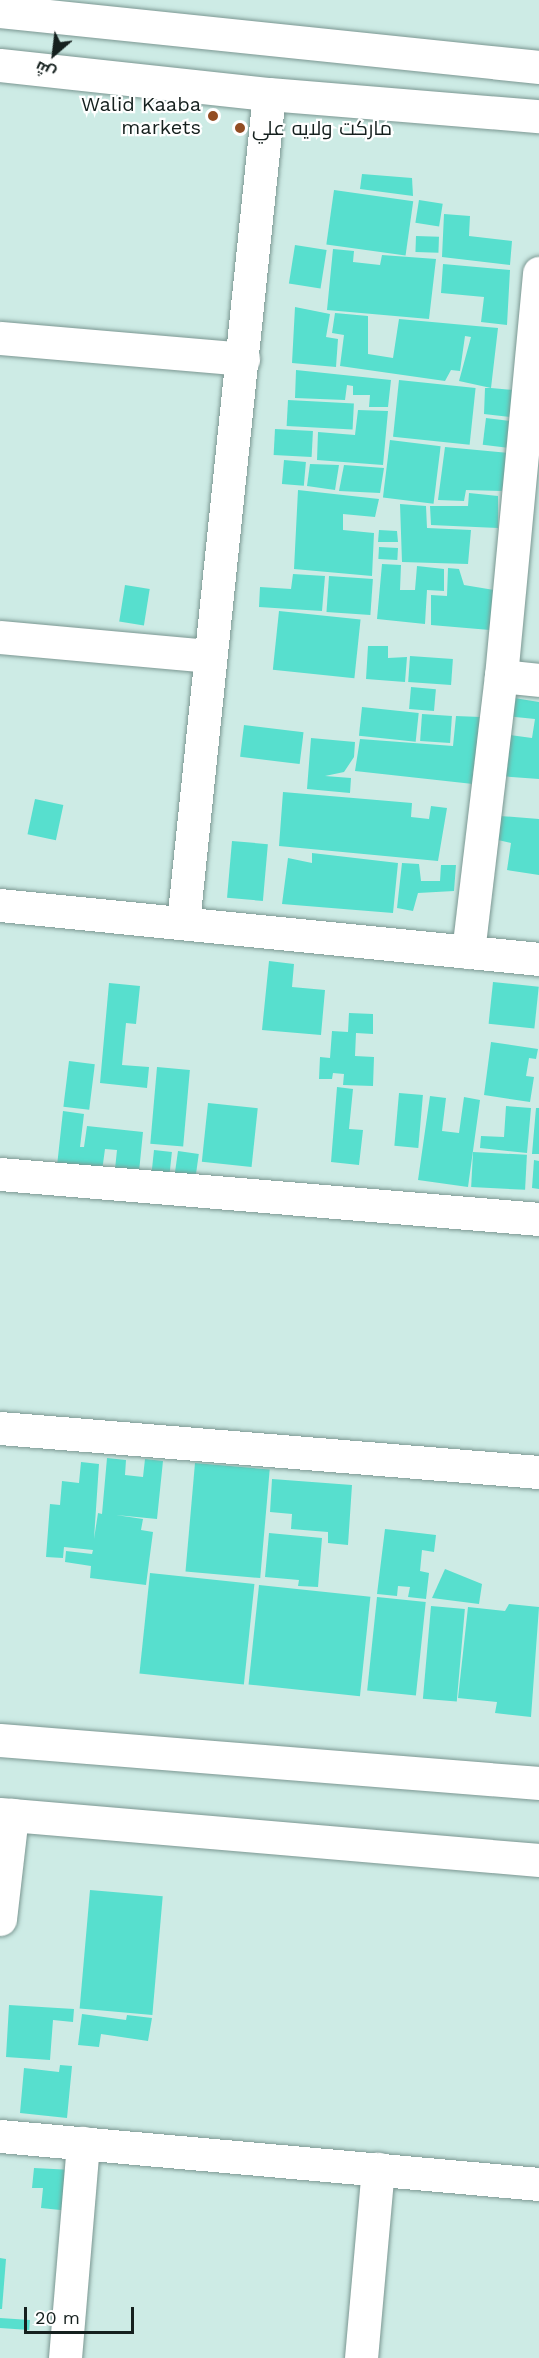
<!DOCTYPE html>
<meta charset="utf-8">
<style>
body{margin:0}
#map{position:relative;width:539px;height:2358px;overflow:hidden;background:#cdebe5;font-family:"Work Sans",Cairo,sans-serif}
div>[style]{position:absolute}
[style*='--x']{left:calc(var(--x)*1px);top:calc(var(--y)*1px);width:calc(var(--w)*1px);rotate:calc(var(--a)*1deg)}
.building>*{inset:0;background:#57dfce;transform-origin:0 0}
.roads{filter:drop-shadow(0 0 2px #7b9792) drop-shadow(0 0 2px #7b9792)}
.minor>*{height:33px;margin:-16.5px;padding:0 16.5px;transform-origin:16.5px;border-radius:16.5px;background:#fff}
.secondary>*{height:33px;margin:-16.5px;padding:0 16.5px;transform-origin:16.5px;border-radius:16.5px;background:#fff}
.dots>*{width:16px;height:16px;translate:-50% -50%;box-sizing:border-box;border:3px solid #fff;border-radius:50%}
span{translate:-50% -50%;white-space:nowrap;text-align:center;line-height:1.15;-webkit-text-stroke:4.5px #fff;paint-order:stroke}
.poi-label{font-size:20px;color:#15201e}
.right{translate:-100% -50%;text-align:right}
.left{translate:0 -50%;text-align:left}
.north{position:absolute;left:24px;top:24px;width:60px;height:60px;-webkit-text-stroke:4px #fff;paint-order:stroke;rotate:208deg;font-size:16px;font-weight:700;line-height:24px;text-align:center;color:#15201e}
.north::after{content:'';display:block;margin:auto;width:21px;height:27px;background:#15201e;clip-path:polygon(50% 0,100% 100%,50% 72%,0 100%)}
.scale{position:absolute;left:24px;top:2307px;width:110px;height:27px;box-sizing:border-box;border:3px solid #15201e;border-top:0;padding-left:8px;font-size:18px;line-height:21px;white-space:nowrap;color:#15201e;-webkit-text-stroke:4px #fff;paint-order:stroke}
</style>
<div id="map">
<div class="building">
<i style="clip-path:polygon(362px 174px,412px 178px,413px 196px,360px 189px)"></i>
<i style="left:334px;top:190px;width:80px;height:55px;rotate:8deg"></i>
<i style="left:419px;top:200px;width:24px;height:23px;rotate:9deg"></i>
<i style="clip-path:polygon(444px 214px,470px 216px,469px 236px,512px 241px,510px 265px,442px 257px)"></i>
<i style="left:416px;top:236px;width:23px;height:16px;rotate:2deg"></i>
<i style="left:295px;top:245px;width:32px;height:39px;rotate:9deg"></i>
<i style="clip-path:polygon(333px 249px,354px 251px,353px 262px,380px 265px,382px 255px,436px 259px,429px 319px,327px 310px)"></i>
<i style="clip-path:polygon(443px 264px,510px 270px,507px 325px,481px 322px,484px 297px,441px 293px)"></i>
<i style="clip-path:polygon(295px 307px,330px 314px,326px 337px,338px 339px,336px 367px,292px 363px)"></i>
<i style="clip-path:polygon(335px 313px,368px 316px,368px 354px,393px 358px,399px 319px,498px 328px,491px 388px,514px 390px,511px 417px,484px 414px,485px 388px,491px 388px,459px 381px,471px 337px,465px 336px,460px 371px,451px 370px,445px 381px,340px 366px,344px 335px,332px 333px)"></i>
<i style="clip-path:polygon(296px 370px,391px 380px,388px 407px,369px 407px,370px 395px,353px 395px,353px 386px,347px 385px,345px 400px,295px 398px)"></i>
<i style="left:399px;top:380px;width:77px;height:57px;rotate:6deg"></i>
<i style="left:288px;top:400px;width:66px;height:26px;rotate:3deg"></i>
<i style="clip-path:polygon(358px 410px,388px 411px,383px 465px,317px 460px,318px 432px,355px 435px)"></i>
<i style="left:486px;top:418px;width:25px;height:27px;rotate:7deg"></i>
<i style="left:275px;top:429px;width:38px;height:26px;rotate:3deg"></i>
<i style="left:390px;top:440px;width:51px;height:58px;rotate:7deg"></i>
<i style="clip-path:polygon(445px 447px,509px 453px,502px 491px,466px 490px,464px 501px,438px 500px)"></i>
<i style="left:284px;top:460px;width:22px;height:24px;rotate:5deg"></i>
<i style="clip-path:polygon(310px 464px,339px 465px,335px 490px,307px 486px)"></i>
<i style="clip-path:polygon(344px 465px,384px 468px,380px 493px,339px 491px)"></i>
<i style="clip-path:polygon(298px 490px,379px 499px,375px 517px,343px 514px,343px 530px,374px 533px,372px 576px,294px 569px)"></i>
<i style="clip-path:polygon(469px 493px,498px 496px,498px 528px,431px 525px,430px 506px,468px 506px)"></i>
<i style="clip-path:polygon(400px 504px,426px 506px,427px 528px,471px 530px,468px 564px,402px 562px)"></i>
<i style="clip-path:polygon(379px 530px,397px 531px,398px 542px,378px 542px)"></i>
<i style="left:379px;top:547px;width:19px;height:12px;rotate:3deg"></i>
<i style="clip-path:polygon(382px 564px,401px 565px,400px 590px,415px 590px,417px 566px,444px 569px,444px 591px,427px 590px,425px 624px,377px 619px)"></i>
<i style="clip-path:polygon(448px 568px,459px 569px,464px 585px,494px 590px,490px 630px,431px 625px,431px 595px,447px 596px)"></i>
<i style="clip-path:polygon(293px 574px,325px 576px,322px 611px,259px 607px,260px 587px,291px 589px)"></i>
<i style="left:329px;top:576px;width:44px;height:36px;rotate:4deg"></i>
<i style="left:125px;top:585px;width:25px;height:37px;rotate:9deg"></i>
<i style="left:279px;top:611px;width:82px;height:59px;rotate:6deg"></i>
<i style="clip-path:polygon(368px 646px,388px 646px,388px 658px,407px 657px,405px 682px,366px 679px)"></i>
<i style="left:410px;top:656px;width:43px;height:26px;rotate:4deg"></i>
<i style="left:411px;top:687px;width:25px;height:22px;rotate:5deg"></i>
<i style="clip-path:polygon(508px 697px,539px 702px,539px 779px,499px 776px,502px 734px,532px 738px,535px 719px,506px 716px)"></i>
<i style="left:362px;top:707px;width:57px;height:29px;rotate:6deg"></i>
<i style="left:422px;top:714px;width:30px;height:27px;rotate:4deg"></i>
<i style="clip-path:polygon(456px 716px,480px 717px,473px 784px,355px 771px,360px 739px,453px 746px)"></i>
<i style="left:244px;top:725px;width:60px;height:32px;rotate:7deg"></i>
<i style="clip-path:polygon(311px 738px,355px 742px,354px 757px,344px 772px,325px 776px,351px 778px,350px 793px,307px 789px)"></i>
<i style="clip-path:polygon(283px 792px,412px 803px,411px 817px,429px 819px,431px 806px,447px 808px,438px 861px,279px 846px)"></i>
<i style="left:35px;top:799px;width:29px;height:36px;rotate:12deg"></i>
<i style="clip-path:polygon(500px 816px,539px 819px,539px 875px,507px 870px,511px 843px,498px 840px)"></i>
<i style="left:232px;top:841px;width:36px;height:57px;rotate:5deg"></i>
<i style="clip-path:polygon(312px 853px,398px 863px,393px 913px,282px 904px,288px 858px,312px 863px)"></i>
<i style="clip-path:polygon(402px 863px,419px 864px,421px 881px,440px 881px,441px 865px,456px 865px,454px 891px,418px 893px,413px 911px,397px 908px)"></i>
<i style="clip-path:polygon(269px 961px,294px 964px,292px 987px,325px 990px,321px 1035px,262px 1030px)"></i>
<i style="left:493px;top:982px;width:46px;height:42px;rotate:6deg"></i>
<i style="clip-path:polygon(109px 983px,140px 986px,136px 1024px,126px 1023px,122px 1065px,149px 1067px,147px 1088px,100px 1083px)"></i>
<i style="clip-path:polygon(349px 1013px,373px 1014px,373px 1034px,356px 1033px,355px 1056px,374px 1057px,373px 1086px,343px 1085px,344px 1074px,333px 1073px,332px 1079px,319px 1079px,320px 1057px,330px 1058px,332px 1031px,348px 1032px)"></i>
<i style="clip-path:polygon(491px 1042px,538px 1049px,536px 1059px,529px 1058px,526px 1076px,534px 1077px,530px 1102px,484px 1095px)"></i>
<i style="left:69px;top:1061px;width:26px;height:46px;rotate:7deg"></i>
<i style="left:157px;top:1067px;width:33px;height:77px;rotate:5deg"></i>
<i style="clip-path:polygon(337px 1087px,353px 1089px,349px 1129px,363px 1130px,359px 1165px,331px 1162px)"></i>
<i style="left:399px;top:1093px;width:24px;height:53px;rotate:5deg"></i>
<i style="clip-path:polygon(430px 1096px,446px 1098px,442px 1131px,459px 1133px,464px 1097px,480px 1100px,468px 1187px,418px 1180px)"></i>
<i style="left:208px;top:1103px;width:50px;height:59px;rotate:6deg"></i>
<i style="clip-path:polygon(506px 1106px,531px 1108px,527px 1153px,480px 1148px,481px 1136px,504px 1137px)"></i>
<i style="clip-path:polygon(536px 1108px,539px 1108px,539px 1154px,532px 1154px)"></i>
<i style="clip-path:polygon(63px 1111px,84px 1114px,80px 1147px,84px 1147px,87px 1126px,143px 1132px,139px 1172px,115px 1169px,117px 1150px,105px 1149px,102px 1171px,57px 1166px)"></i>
<i style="left:154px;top:1150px;width:18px;height:24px;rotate:6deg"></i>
<i style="left:178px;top:1151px;width:21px;height:27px;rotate:8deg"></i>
<i style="left:473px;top:1152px;width:54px;height:35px;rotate:3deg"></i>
<i style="clip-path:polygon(534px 1160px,539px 1161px,539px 1189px,532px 1188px)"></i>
<i style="clip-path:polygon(107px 1458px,126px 1460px,125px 1475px,143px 1477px,145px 1459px,163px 1461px,157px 1519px,116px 1515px,143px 1519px,141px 1530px,153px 1532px,146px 1585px,90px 1578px,91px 1566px,65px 1562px,66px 1551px,92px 1554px,93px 1550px,64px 1547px,63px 1558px,46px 1557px,50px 1504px,60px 1505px,62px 1481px,79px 1483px,81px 1462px,99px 1464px,94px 1539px,98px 1513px,102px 1514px)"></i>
<i style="left:195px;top:1463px;width:75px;height:109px;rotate:5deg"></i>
<i style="clip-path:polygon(272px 1479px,352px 1485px,348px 1545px,328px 1543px,328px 1532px,291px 1529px,292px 1514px,270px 1512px)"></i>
<i style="clip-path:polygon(385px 1529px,436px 1535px,434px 1552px,422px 1550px,420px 1571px,429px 1573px,426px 1599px,408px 1597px,410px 1587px,398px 1586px,397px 1596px,377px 1594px)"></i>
<i style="clip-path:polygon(269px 1533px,322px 1538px,318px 1587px,298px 1586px,299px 1580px,265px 1577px)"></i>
<i style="clip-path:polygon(445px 1569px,482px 1584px,479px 1604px,432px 1598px)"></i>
<i style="left:150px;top:1573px;width:105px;height:101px;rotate:6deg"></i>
<i style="left:259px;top:1585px;width:112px;height:100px;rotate:6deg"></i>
<i style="left:377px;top:1597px;width:49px;height:94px;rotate:6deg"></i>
<i style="clip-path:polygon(509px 1604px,539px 1607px,531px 1717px,495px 1713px,497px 1702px,458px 1698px,468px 1607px,505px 1611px)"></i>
<i style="left:431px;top:1606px;width:34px;height:93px;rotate:5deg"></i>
<i style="left:90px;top:1890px;width:73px;height:119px;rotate:5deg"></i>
<i style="clip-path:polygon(9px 2005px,74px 2009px,73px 2022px,53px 2020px,50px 2060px,6px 2057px)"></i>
<i style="clip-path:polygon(82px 2014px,126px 2020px,127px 2015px,152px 2018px,148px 2041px,101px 2034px,99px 2047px,78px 2045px)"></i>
<i style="clip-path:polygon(60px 2065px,72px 2066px,67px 2118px,20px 2113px,24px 2068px,59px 2072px)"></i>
<i style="clip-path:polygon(34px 2168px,73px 2170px,70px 2211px,41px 2208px,43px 2188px,32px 2188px)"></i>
<i style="clip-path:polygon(0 2258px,6px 2259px,2px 2309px,0 2309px)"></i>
<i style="left:0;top:2318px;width:30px;height:10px;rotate:4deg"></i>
</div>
<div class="roads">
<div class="minor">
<i style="--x:0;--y:11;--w:542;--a:5.93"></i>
<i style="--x:0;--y:65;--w:271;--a:6.2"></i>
<i style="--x:269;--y:94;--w:271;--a:4.7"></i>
<i style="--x:0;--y:338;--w:244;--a:4.9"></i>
<i style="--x:0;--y:637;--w:209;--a:5.2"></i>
<i style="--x:501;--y:676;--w:38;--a:6"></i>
<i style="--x:0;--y:905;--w:542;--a:5.72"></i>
<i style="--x:183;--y:923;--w:833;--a:-84.08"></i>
<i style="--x:468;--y:952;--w:278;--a:-83.2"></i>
<i style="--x:501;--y:676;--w:405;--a:-84.6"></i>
<i style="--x:0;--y:1174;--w:541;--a:4.77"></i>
<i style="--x:0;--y:1428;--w:541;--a:4.67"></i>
<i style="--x:0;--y:1919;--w:105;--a:-83.4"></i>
<i style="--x:0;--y:2136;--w:541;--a:5.09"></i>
<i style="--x:65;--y:2358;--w:216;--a:-85.2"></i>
<i style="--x:361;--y:2358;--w:190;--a:-84.9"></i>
</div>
<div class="secondary">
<i style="--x:0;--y:1740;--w:541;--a:4.56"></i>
<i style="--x:0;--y:1814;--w:541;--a:4.88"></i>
</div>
</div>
<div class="dots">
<i style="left:213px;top:116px;background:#924d23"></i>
<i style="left:240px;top:128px;background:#924d23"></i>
</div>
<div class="poi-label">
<span class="right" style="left:201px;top:116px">Walid Kaaba<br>markets</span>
<span class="left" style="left:252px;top:128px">ماركت ولايه علي</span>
</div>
<div class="north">ش</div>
<div class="scale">20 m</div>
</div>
